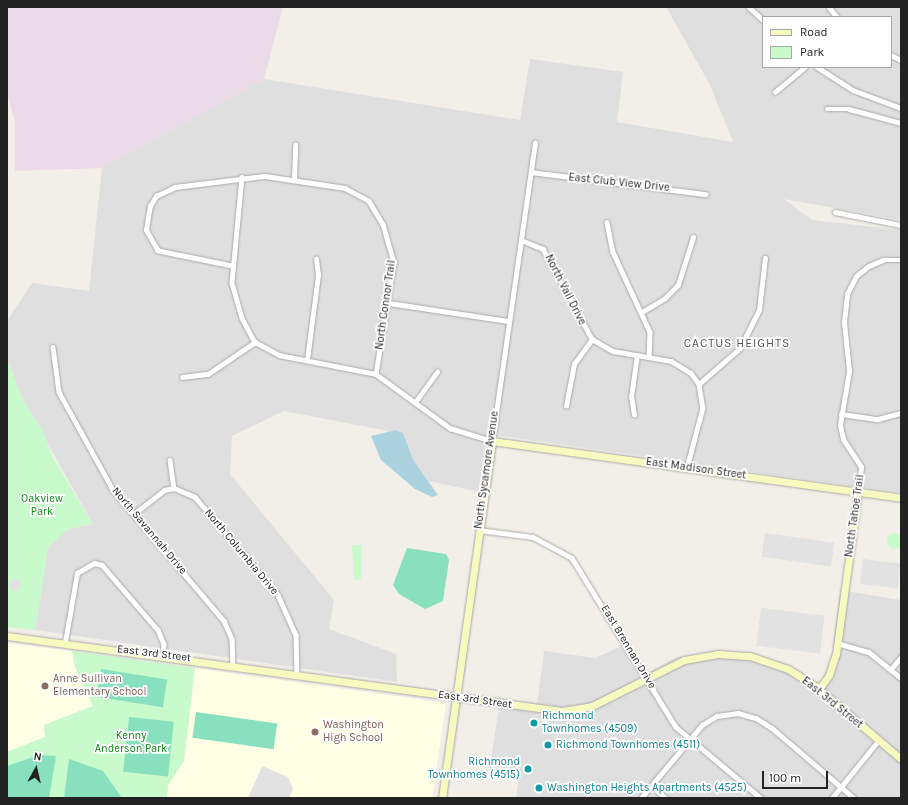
<!DOCTYPE html>
<style>
body{margin:0}
#map{position:relative;width:908px;height:805px;overflow:hidden;background:#f2efe9;font-family:Karla,sans-serif}
div>[style]{position:absolute}
[style*='--x']{left:calc(var(--x)*1px);top:calc(var(--y)*1px);width:calc(var(--w)*1px);rotate:calc(var(--a)*1deg)}
.residential>*{inset:0;background:#e0dfdf}
.industrial>*{inset:0;background:#ebdbe8}
.education>*{inset:0;background:#ffffe5}
.park>*{inset:0;background:#c8facc}
.round{border-radius:50%}
.pitch>*{inset:0;background:#88e0be;transform-origin:0 0}
.parking>*{inset:0;background:#e2e2e2;transform-origin:0 0}
.water>*{inset:0;background:#aad3df}
.roads{filter:drop-shadow(0 0 1px #a9a9a9) drop-shadow(0 0 1px #a9a9a9)}
.street>*{height:4.5px;margin:-2.25px;padding:0 2.25px;transform-origin:2.25px;border-radius:2.25px;background:#fff}
.secondary>*{height:7px;margin:-3.5px;padding:0 3.5px;transform-origin:3.5px;border-radius:3.5px;background:#f7fabf}
.dots>*{width:11px;height:11px;translate:-50% -50%;box-sizing:border-box;border:2px solid #fff;border-radius:50%}
span{translate:-50% -50%;white-space:nowrap;text-align:center;line-height:1.15;-webkit-text-stroke:3.5px #fff;paint-order:stroke}
.street-label{font-size:11px;color:#222}
.park-label{font-size:11px;color:#0c8416}
.education-label{font-size:11px;color:#785e54}
.left{translate:0 -50%;text-align:left}
.culture-label{font-size:11px;color:#0d838f}
.right{translate:-100% -50%;text-align:right}
.neighbourhood-label{font-size:12px;color:#555;letter-spacing:1px}
.frame{position:absolute;inset:0;border:8px solid #222;pointer-events:none}
.legend{position:absolute;left:762px;top:16px;width:130px;height:52px;box-sizing:border-box;background:#fff;border:1px solid #a7a7a7;margin:0;padding:5px 7px;list-style:none;font-size:12px;color:#222}
.legend li{display:flex;align-items:center;gap:8px;height:20px}
.legend b{width:20px;border:1px solid #a7a7a7}
.north{position:absolute;left:16px;top:749px;width:40px;height:40px;-webkit-text-stroke:3px #fff;paint-order:stroke;rotate:8deg;font-size:11px;font-weight:700;line-height:16px;text-align:center;color:#222}
.north::after{content:'';display:block;margin:auto;width:14px;height:18px;background:#222;clip-path:polygon(50% 0,100% 100%,50% 72%,0 100%)}
.scale{position:absolute;left:762px;top:771px;width:66px;height:18px;box-sizing:border-box;border:2px solid #222;border-top:0;padding-left:5px;font-size:12px;line-height:14px;white-space:nowrap;color:#222;-webkit-text-stroke:3px #fff;paint-order:stroke}
</style>
<div id="map">
<div class="residential">
<i style="clip-path:polygon(evenodd,666px 7px,901px 7px,901px 220px,784px 199px,812px 220px,901px 230px,901px 493px,487px 434px,479px 492px,415px 478px,388px 431px,284px 411px,232px 436px,230px 474px,334px 600px,329px 629px,396px 654px,397px 682px,35px 630px,48px 548px,68px 529px,93px 524px,22px 398px,7px 358px,7px 321px,32px 283px,89px 291px,102px 168px,264px 79px,520px 120px,530px 59px,623px 72px,617px 122px,733px 142px,709px 83px,666px 7px,763px 17px,891px 17px,891px 67px,763px 67px,763px 17px)"></i>
<i style="clip-path:polygon(840px 590px,901px 600px,901px 798px,516px 798px,519px 777px,489px 772px,500px 701px,537px 706px,544px 651px,596px 658px,623px 645px,647px 673px,677px 657px,721px 652px,750px 653px,787px 665px,819px 685px,831px 662px)"></i>
</div>
<div class="industrial">
<i style="clip-path:polygon(7px 7px,283px 7px,264px 79px,102px 168px,15px 171px,15px 123px,7px 91px)"></i>
</div>
<div class="education">
<i style="clip-path:polygon(7px 643px,72px 651px,75px 667px,93px 706px,44px 725px,45px 737px,7px 752px)"></i>
<i style="clip-path:polygon(195px 668px,446px 703px,432px 798px,167px 798px,168px 785px,184px 761px)"></i>
</div>
<div class="park">
<i style="clip-path:polygon(7px 358px,22px 398px,42px 429px,53px 458px,93px 524px,68px 529px,48px 548px,35px 630px,7px 627px)"></i>
<i class="round" style="left:887px;top:533px;width:16px;height:16px"></i>
<i style="clip-path:polygon(352px 545px,362px 545px,361px 579px,354px 580px)"></i>
<i style="clip-path:polygon(72px 651px,195px 668px,184px 761px,168px 785px,167px 798px,7px 798px,7px 752px,45px 737px,44px 725px,93px 706px,75px 667px)"></i>
</div>
<div class="pitch">
<i style="clip-path:polygon(407px 548px,446px 554px,449px 560px,443px 601px,425px 609px,399px 594px,393px 585px)"></i>
<i style="left:101px;top:669px;width:67px;height:28px;rotate:9deg"></i>
<i style="left:196px;top:712px;width:82px;height:26px;rotate:8deg"></i>
<i style="left:129px;top:717px;width:45px;height:55px;rotate:6deg"></i>
<i style="clip-path:polygon(39px 755px,56px 756px,49px 798px,7px 798px,7px 766px)"></i>
<i style="clip-path:polygon(69px 759px,103px 771px,122px 798px,64px 798px)"></i>
</div>
<div class="parking">
<i style="left:765px;top:533px;width:70px;height:24px;rotate:8deg"></i>
<i style="left:863px;top:559px;width:38px;height:25px;rotate:7deg"></i>
<i class="round" style="left:9px;top:579px;width:12px;height:12px"></i>
<i style="left:761px;top:608px;width:64px;height:38px;rotate:7deg"></i>
<i style="clip-path:polygon(262px 766px,288px 777px,293px 789px,289px 798px,248px 798px)"></i>
</div>
<div class="water">
<i style="clip-path:polygon(396px 430px,403px 433px,413px 460px,438px 495px,432px 497px,415px 489px,381px 460px,371px 436px)"></i>
</div>
<div class="roads">
<div class="street">
<i style="--x:749;--y:7;--w:19;--a:43"></i>
<i style="--x:829;--y:7;--w:13;--a:51"></i>
<i style="--x:891;--y:55;--w:11;--a:27"></i>
<i style="--x:817;--y:67;--w:43;--a:32.6"></i>
<i style="--x:853;--y:90;--w:51;--a:20.6"></i>
<i style="--x:775;--y:92;--w:39;--a:-40"></i>
<i style="--x:827;--y:109;--w:22;--a:0"></i>
<i style="--x:849;--y:109;--w:54;--a:15.1"></i>
<i style="--x:531;--y:172;--w:176;--a:7.2"></i>
<i style="--x:242;--y:177;--w:106;--a:95.4"></i>
<i style="--x:232;--y:283;--w:36;--a:74"></i>
<i style="--x:242;--y:318;--w:27;--a:62"></i>
<i style="--x:255;--y:342;--w:27;--a:28"></i>
<i style="--x:279;--y:355;--w:99;--a:11.1"></i>
<i style="--x:376;--y:374;--w:92;--a:36.1"></i>
<i style="--x:450;--y:428;--w:44;--a:17.2"></i>
<i style="--x:492;--y:441;--w:301;--a:-81.8"></i>
<i style="--x:294;--y:180;--w:35;--a:-88"></i>
<i style="--x:835;--y:212;--w:67;--a:11.1"></i>
<i style="--x:607;--y:222;--w:31;--a:79"></i>
<i style="--x:613;--y:252;--w:88;--a:65.2"></i>
<i style="--x:650;--y:332;--w:25;--a:92"></i>
<i style="--x:521;--y:240;--w:24;--a:22"></i>
<i style="--x:543;--y:249;--w:102;--a:61.4"></i>
<i style="--x:592;--y:339;--w:24;--a:30"></i>
<i style="--x:613;--y:351;--w:59;--a:9.8"></i>
<i style="--x:671;--y:361;--w:23;--a:31"></i>
<i style="--x:691;--y:373;--w:14;--a:54"></i>
<i style="--x:699;--y:384;--w:24;--a:81"></i>
<i style="--x:703;--y:408;--w:62;--a:104.9"></i>
<i style="--x:232;--y:266;--w:76;--a:-168.5"></i>
<i style="--x:158;--y:251;--w:24;--a:-120"></i>
<i style="--x:146;--y:230;--w:24;--a:-81"></i>
<i style="--x:150;--y:206;--w:12;--a:-59"></i>
<i style="--x:156;--y:196;--w:21;--a:-25"></i>
<i style="--x:175;--y:187;--w:91;--a:-7"></i>
<i style="--x:265;--y:176;--w:81;--a:8.5"></i>
<i style="--x:345;--y:188;--w:27;--a:28"></i>
<i style="--x:369;--y:201;--w:27;--a:59"></i>
<i style="--x:383;--y:224;--w:40;--a:74"></i>
<i style="--x:394;--y:262;--w:113;--a:99.1"></i>
<i style="--x:389;--y:303;--w:120;--a:8.6"></i>
<i style="--x:642;--y:312;--w:27;--a:-31"></i>
<i style="--x:665;--y:298;--w:18;--a:-45"></i>
<i style="--x:678;--y:285;--w:50;--a:-72.6"></i>
<i style="--x:53;--y:347;--w:45;--a:82.4"></i>
<i style="--x:59;--y:392;--w:112;--a:61.1"></i>
<i style="--x:113;--y:490;--w:172;--a:49.7"></i>
<i style="--x:224;--y:621;--w:20;--a:66"></i>
<i style="--x:232;--y:639;--w:26;--a:88"></i>
<i style="--x:307;--y:360;--w:86;--a:-82.6"></i>
<i style="--x:318;--y:275;--w:16;--a:-97"></i>
<i style="--x:182;--y:377;--w:26;--a:-7"></i>
<i style="--x:208;--y:374;--w:57;--a:-34.2"></i>
<i style="--x:699;--y:384;--w:55;--a:-41.3"></i>
<i style="--x:740;--y:348;--w:42;--a:-63.4"></i>
<i style="--x:759;--y:310;--w:52;--a:-83.4"></i>
<i style="--x:416;--y:401;--w:36;--a:-54"></i>
<i style="--x:566;--y:406;--w:43;--a:-79.2"></i>
<i style="--x:574;--y:364;--w:31;--a:-54"></i>
<i style="--x:841;--y:414;--w:37;--a:8"></i>
<i style="--x:878;--y:419;--w:24;--a:-15"></i>
<i style="--x:634;--y:415;--w:18;--a:-99"></i>
<i style="--x:631;--y:397;--w:42;--a:-81.9"></i>
<i style="--x:170;--y:460;--w:28;--a:82"></i>
<i style="--x:858;--y:492;--w:25;--a:-83"></i>
<i style="--x:861;--y:467;--w:33;--a:-123"></i>
<i style="--x:843;--y:439;--w:14;--a:-102"></i>
<i style="--x:840;--y:425;--w:55;--a:-80.5"></i>
<i style="--x:849;--y:371;--w:48;--a:-95.9"></i>
<i style="--x:844;--y:323;--w:29;--a:-84"></i>
<i style="--x:847;--y:294;--w:20;--a:-63"></i>
<i style="--x:856;--y:276;--w:16;--a:-38"></i>
<i style="--x:869;--y:266;--w:15;--a:-23"></i>
<i style="--x:883;--y:260;--w:18;--a:0"></i>
<i style="--x:135;--y:513;--w:37;--a:-38"></i>
<i style="--x:164;--y:490;--w:10;--a:-11"></i>
<i style="--x:174;--y:488;--w:23;--a:23"></i>
<i style="--x:195;--y:497;--w:128;--a:49.7"></i>
<i style="--x:278;--y:595;--w:44;--a:65.8"></i>
<i style="--x:296;--y:635;--w:40;--a:88.6"></i>
<i style="--x:479;--y:530;--w:54;--a:7.4"></i>
<i style="--x:533;--y:537;--w:44;--a:28.3"></i>
<i style="--x:572;--y:558;--w:198;--a:58.4"></i>
<i style="--x:676;--y:727;--w:111;--a:39.9"></i>
<i style="--x:65;--y:642;--w:70;--a:-80.1"></i>
<i style="--x:77;--y:573;--w:20;--a:-30"></i>
<i style="--x:94;--y:563;--w:8;--a:14"></i>
<i style="--x:102;--y:565;--w:86;--a:49.3"></i>
<i style="--x:158;--y:630;--w:15;--a:67"></i>
<i style="--x:164;--y:644;--w:12;--a:95"></i>
<i style="--x:837;--y:643;--w:33;--a:16"></i>
<i style="--x:869;--y:652;--w:41;--a:39.1"></i>
<i style="--x:891;--y:669;--w:16;--a:-50"></i>
<i style="--x:652;--y:786;--w:18;--a:41"></i>
<i style="--x:641;--y:798;--w:95;--a:-50.1"></i>
<i style="--x:702;--y:725;--w:17;--a:-31"></i>
<i style="--x:717;--y:716;--w:21;--a:-8"></i>
<i style="--x:738;--y:713;--w:19;--a:16"></i>
<i style="--x:756;--y:718;--w:19;--a:32"></i>
<i style="--x:772;--y:728;--w:108;--a:40.5"></i>
<i style="--x:832;--y:798;--w:73;--a:-51.1"></i>
</div>
<div class="secondary">
<i style="--x:7;--y:636;--w:560;--a:7.7"></i>
<i style="--x:562;--y:711;--w:30;--a:-9"></i>
<i style="--x:592;--y:706;--w:103;--a:-26.6"></i>
<i style="--x:684;--y:660;--w:35;--a:-10"></i>
<i style="--x:718;--y:654;--w:32;--a:4"></i>
<i style="--x:750;--y:656;--w:40;--a:18.9"></i>
<i style="--x:788;--y:669;--w:32;--a:32"></i>
<i style="--x:815;--y:686;--w:113;--a:40.3"></i>
<i style="--x:819;--y:689;--w:17;--a:-54"></i>
<i style="--x:829;--y:675;--w:22;--a:-72"></i>
<i style="--x:836;--y:654;--w:163;--a:-82.3"></i>
<i style="--x:442;--y:798;--w:360;--a:-82"></i>
<i style="--x:492;--y:441;--w:413;--a:7.9"></i>
</div>
</div>
<div class="dots">
<i style="left:45px;top:686px;background:#8d6e63"></i>
<i style="left:534px;top:723px;background:#0f9aa8"></i>
<i style="left:315px;top:732px;background:#8d6e63"></i>
<i style="left:548px;top:745px;background:#0f9aa8"></i>
<i style="left:528px;top:769px;background:#0f9aa8"></i>
<i style="left:539px;top:788px;background:#0f9aa8"></i>
</div>
<div class="street-label">
<span style="left:619px;top:183px;rotate:6deg">East Club View Drive</span>
<span style="left:565px;top:290px;rotate:63deg">North Vail Drive</span>
<span style="left:386px;top:305px;rotate:-82deg">North Connor Trail</span>
<span style="left:696px;top:469px;rotate:8deg">East Madison Street</span>
<span style="left:487px;top:470px;rotate:-82deg">North Sycamore Avenue</span>
<span style="left:855px;top:516px;rotate:-82deg">North Tahoe Trail</span>
<span style="left:149px;top:531px;rotate:50deg">North Savannah Drive</span>
<span style="left:241px;top:552px;rotate:50deg">North Columbia Drive</span>
<span style="left:628px;top:647px;rotate:59deg">East Brennan Drive</span>
<span style="left:154px;top:654px;rotate:7deg">East 3rd Street</span>
<span style="left:475px;top:700px;rotate:8deg">East 3rd Street</span>
<span style="left:832px;top:703px;rotate:39deg">East 3rd Street</span>
</div>
<div class="park-label">
<span style="left:42px;top:506px">Oakview<br>Park</span>
<span style="left:131px;top:743px">Kenny<br>Anderson Park</span>
</div>
<div class="education-label">
<span class="left" style="left:53px;top:686px">Anne Sullivan<br>Elementary School</span>
<span class="left" style="left:323px;top:732px">Washington<br>High School</span>
</div>
<div class="culture-label">
<span class="left" style="left:542px;top:723px">Richmond<br>Townhomes (4509)</span>
<span class="left" style="left:556px;top:745px">Richmond Townhomes (4511)</span>
<span class="right" style="left:520px;top:769px">Richmond<br>Townhomes (4515)</span>
<span class="left" style="left:547px;top:788px">Washington Heights Apartments (4525)</span>
</div>
<div class="neighbourhood-label">
<span style="left:737px;top:344px">CACTUS HEIGHTS</span>
</div>
<div class="frame"></div>
<ul class="legend">
<li><b style="height:5px;background:#f7fabf"></b>Road</li>
<li><b style="height:11px;background:#c8facc"></b>Park</li>
</ul>
<div class="north">N</div>
<div class="scale">100 m</div>
</div>
